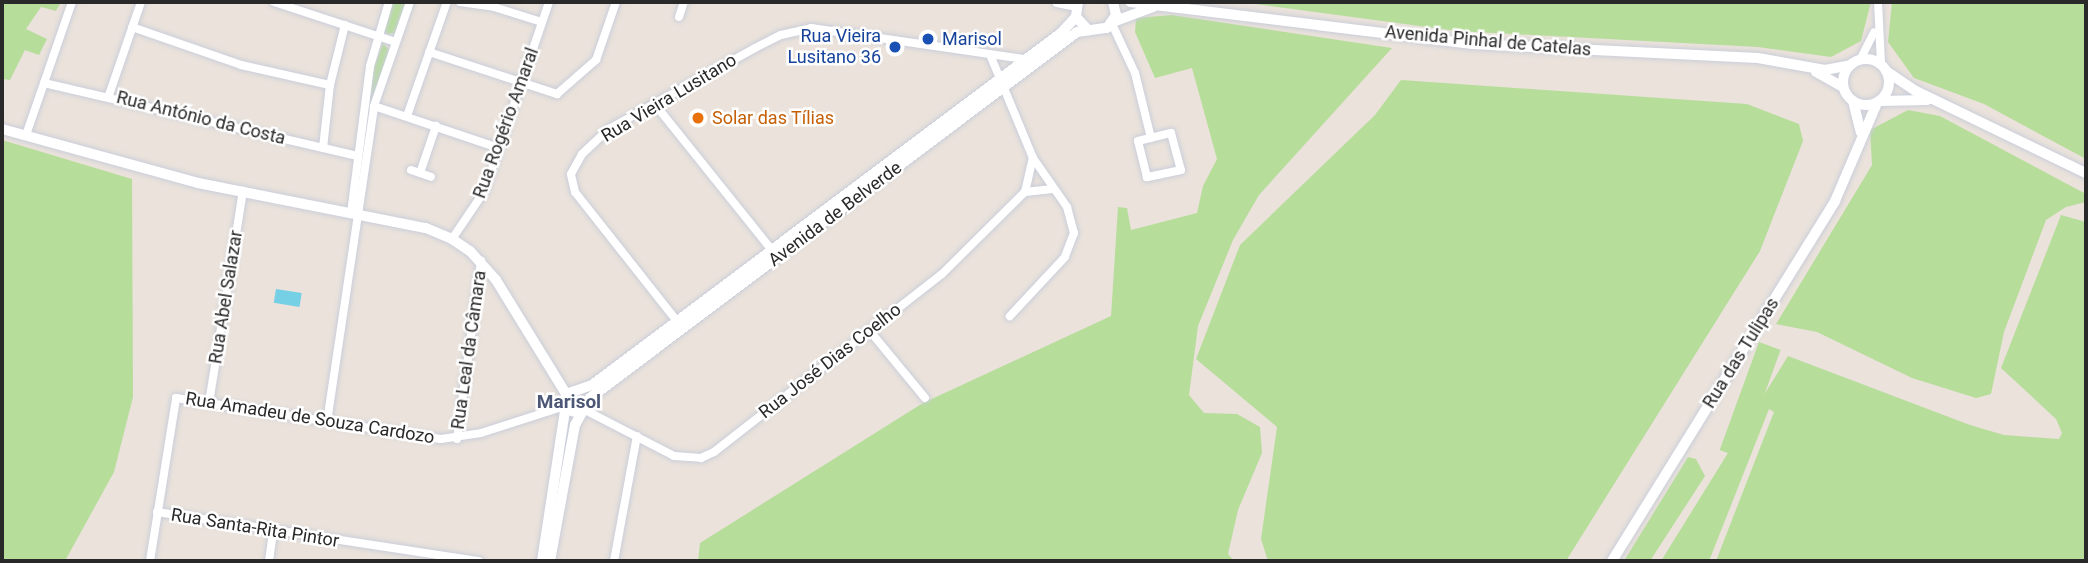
<!DOCTYPE html>
<meta charset="utf-8">
<style>
body{margin:0}
#map{position:relative;width:2088px;height:563px;overflow:hidden;background:#eae2db;font-family:Roboto,sans-serif}
div>[style]{position:absolute}
[style*='--x']{left:calc(var(--x)*1px);top:calc(var(--y)*1px);width:calc(var(--w)*1px);rotate:calc(var(--a)*1deg)}
.green>*{inset:0;background:#b7dd9b;transform-origin:0 0}
.water>*{inset:0;background:#75d0e5;transform-origin:0 0}
.roads{filter:drop-shadow(0 0 2px #caceda) drop-shadow(0 0 2px #caceda)}
.minor>*{height:8px;margin:-4px;padding:0 4px;transform-origin:4px;border-radius:4px;background:#fff}
.tertiary>*{height:10px;margin:-5px;padding:0 5px;transform-origin:5px;border-radius:5px;background:#fff}
.secondary>*{height:10px;margin:-5px;padding:0 5px;transform-origin:5px;border-radius:5px;background:#fff}
.secondary>.ring{margin:-5px;padding:0;box-sizing:content-box;background:none;border:10px solid #fff;border-radius:50%}
.dots>*{width:19px;height:19px;translate:-50% -50%;box-sizing:border-box;border:4px solid #fff;border-radius:50%}
span{translate:-50% -50%;white-space:nowrap;text-align:center;line-height:1.15;-webkit-text-stroke:5px #fff;paint-order:stroke}
.transit-label{font-size:18px;color:#164399}
.right{translate:-100% -50%;text-align:right}
.left{translate:0 -50%;text-align:left}
.street-label{font-size:18px;color:#292929}
.food-label{font-size:18px;color:#c56008}
.neighbourhood-label{font-size:19px;color:#4c5776;font-weight:700}
.frame{position:absolute;inset:0;border:4px solid #292929;pointer-events:none}
</style>
<div id="map">
<div class="green">
<i style="clip-path:polygon(2px 2px,61px 2px,56px 11px,41px 7px,26px 29px,47px 39px,39px 55px,25px 50px,10px 80px,2px 79px)"></i>
<i style="clip-path:polygon(1241px 2px,1871px 2px,1861px 41px,1831px 57px,1758px 47px,1457px 31px)"></i>
<i style="clip-path:polygon(1892px 2px,2086px 2px,2086px 159px,1984px 104px,1914px 78px,1888px 42px)"></i>
<i style="clip-path:polygon(392px 4px,405px 4px,395px 33px,388px 34px,384px 31px)"></i>
<i style="clip-path:polygon(1172px 15px,1392px 48px,1259px 195px,1233px 240px,1198px 326px,1189px 395px,1204px 413px,1237px 414px,1260px 427px,1262px 453px,1238px 510px,1228px 554px,1234px 561px,698px 561px,700px 543px,923px 403px,1111px 316px,1118px 207px,1127px 208px,1131px 230px,1197px 213px,1203px 186px,1217px 159px,1192px 68px,1155px 78px,1135px 32px,1136px 18px)"></i>
<i style="clip-path:polygon(383px 43px,389px 50px,370px 104px,356px 206px,373px 70px)"></i>
<i style="clip-path:polygon(1401px 80px,1747px 104px,1799px 124px,1803px 141px,1760px 251px,1566px 561px,1268px 561px,1261px 539px,1277px 427px,1196px 359px,1240px 245px,1375px 115px)"></i>
<i style="clip-path:polygon(1908px 110px,1940px 116px,2086px 194px,2086px 202px,2066px 207px,2046px 220px,2004px 332px,1991px 394px,1976px 398px,1912px 378px,1817px 332px,1776px 324px,1872px 165px,1870px 130px)"></i>
<i style="clip-path:polygon(2px 140px,132px 179px,133px 397px,114px 472px,65px 561px,2px 561px)"></i>
<i style="clip-path:polygon(2061px 215px,2086px 222px,2086px 561px,1716px 561px,1774px 412px,1769px 409px,1709px 561px,1661px 561px,1788px 356px,1970px 425px,2004px 435px,2059px 439px,2062px 433px,2056px 419px,2001px 368px)"></i>
<i style="left:1759px;top:342px;width:23px;height:115px;rotate:20deg"></i>
<i style="clip-path:polygon(1688px 457px,1696px 459px,1705px 476px,1650px 561px,1624px 561px)"></i>
</div>
<div class="water">
<i style="left:276px;top:289px;width:26px;height:14px;rotate:9deg"></i>
</div>
<div class="roads">
<div class="minor">
<i style="--x:274;--y:2;--w:128;--a:18.2"></i>
<i style="--x:460;--y:2;--w:34;--a:8"></i>
<i style="--x:494;--y:7;--w:50;--a:17.4"></i>
<i style="--x:1878;--y:2;--w:62;--a:87.2"></i>
<i style="--x:679;--y:17;--w:16;--a:-72"></i>
<i style="--x:1112;--y:24;--w:54;--a:64.9"></i>
<i style="--x:1135;--y:73;--w:67;--a:76.2"></i>
<i style="--x:132;--y:27;--w:115;--a:19.2"></i>
<i style="--x:241;--y:65;--w:91;--a:12.7"></i>
<i style="--x:429;--y:52;--w:135;--a:18.2"></i>
<i style="--x:557;--y:94;--w:52;--a:-41.1"></i>
<i style="--x:596;--y:60;--w:61;--a:-71"></i>
<i style="--x:991;--y:57;--w:109;--a:67.4"></i>
<i style="--x:1033;--y:158;--w:60;--a:55.2"></i>
<i style="--x:1067;--y:207;--w:27;--a:75"></i>
<i style="--x:1074;--y:233;--w:26;--a:111"></i>
<i style="--x:1065;--y:257;--w:81;--a:133"></i>
<i style="--x:1860;--y:60;--w:31;--a:-63"></i>
<i style="--x:44;--y:83;--w:322;--a:13.1"></i>
<i style="--x:109;--y:95;--w:98;--a:-71"></i>
<i style="--x:654;--y:103;--w:186;--a:51.3"></i>
<i style="--x:374;--y:106;--w:132;--a:18.6"></i>
<i style="--x:407;--y:116;--w:121;--a:-70.7"></i>
<i style="--x:1171;--y:133;--w:38;--a:75"></i>
<i style="--x:1181;--y:170;--w:35;--a:168"></i>
<i style="--x:1147;--y:177;--w:37;--a:-104"></i>
<i style="--x:1138;--y:141;--w:34;--a:-14"></i>
<i style="--x:26;--y:135;--w:141;--a:-70.9"></i>
<i style="--x:323;--y:148;--w:63;--a:-83.7"></i>
<i style="--x:330;--y:85;--w:62;--a:-76"></i>
<i style="--x:411;--y:170;--w:21;--a:19"></i>
<i style="--x:420;--y:173;--w:50;--a:-71.2"></i>
<i style="--x:1025;--y:192;--w:28;--a:-6"></i>
<i style="--x:351;--y:213;--w:148;--a:-82.6"></i>
<i style="--x:370;--y:66;--w:67;--a:-73.5"></i>
<i style="--x:452;--y:239;--w:57;--a:-55.8"></i>
<i style="--x:484;--y:192;--w:201;--a:-71.1"></i>
<i style="--x:680;--y:325;--w:169;--a:-128.3"></i>
<i style="--x:575;--y:192;--w:18;--a:-103"></i>
<i style="--x:571;--y:174;--w:23;--a:-61"></i>
<i style="--x:582;--y:154;--w:37;--a:-43"></i>
<i style="--x:609;--y:129;--w:167;--a:-29"></i>
<i style="--x:755;--y:48;--w:29;--a:-27"></i>
<i style="--x:781;--y:35;--w:31;--a:-13"></i>
<i style="--x:811;--y:28;--w:215;--a:8.3"></i>
<i style="--x:869;--y:330;--w:88;--a:50.5"></i>
<i style="--x:209;--y:403;--w:215;--a:-80.9"></i>
<i style="--x:583;--y:409;--w:102;--a:27.3"></i>
<i style="--x:674;--y:456;--w:27;--a:4"></i>
<i style="--x:701;--y:458;--w:14;--a:-25"></i>
<i style="--x:714;--y:452;--w:289;--a:-38"></i>
<i style="--x:942;--y:274;--w:117;--a:-44.7"></i>
<i style="--x:1025;--y:192;--w:35;--a:-77"></i>
<i style="--x:327;--y:422;--w:319;--a:-81.5"></i>
<i style="--x:374;--y:106;--w:110;--a:-70.9"></i>
<i style="--x:457;--y:439;--w:180;--a:-82.3"></i>
<i style="--x:157;--y:512;--w:326;--a:8.7"></i>
<i style="--x:150;--y:561;--w:165;--a:-80.9"></i>
<i style="--x:176;--y:398;--w:268;--a:8.8"></i>
<i style="--x:441;--y:439;--w:40;--a:-8.5"></i>
<i style="--x:481;--y:433;--w:85;--a:-17.8"></i>
<i style="--x:269;--y:561;--w:30;--a:-82"></i>
<i style="--x:614;--y:561;--w:127;--a:-79.6"></i>
</div>
<div class="tertiary">
<i style="--x:1057;--y:2;--w:19;--a:12"></i>
<i style="--x:1853;--y:101;--w:32;--a:76"></i>
<i style="--x:2;--y:129;--w:203;--a:15.4"></i>
<i style="--x:198;--y:183;--w:232;--a:11.2"></i>
<i style="--x:426;--y:228;--w:28;--a:23"></i>
<i style="--x:452;--y:239;--w:22;--a:34"></i>
<i style="--x:470;--y:251;--w:39;--a:48"></i>
<i style="--x:496;--y:280;--w:134;--a:58.4"></i>
<i style="--x:1612;--y:561;--w:423;--a:-58.2"></i>
<i style="--x:1835;--y:201;--w:107;--a:-66.8"></i>
</div>
<div class="secondary">
<i style="--x:1078;--y:2;--w:15;--a:98"></i>
<i style="--x:1076;--y:17;--w:18;--a:47"></i>
<i style="--x:1130;--y:2;--w:345;--a:7"></i>
<i style="--x:1472;--y:44;--w:286;--a:2.8"></i>
<i style="--x:1758;--y:58;--w:68;--a:10.2"></i>
<i style="--x:1825;--y:70;--w:26;--a:-11"></i>
<i style="--x:1113;--y:22;--w:43;--a:-20.6"></i>
<i class="ring" style="left:1843px;top:59px;width:36px;height:36px"></i>
<i style="--x:1886;--y:71;--w:36;--a:34"></i>
<i style="--x:1916;--y:91;--w:189;--a:25.8"></i>
<i style="--x:1816;--y:72;--w:31;--a:29"></i>
<i style="--x:1880;--y:101;--w:47;--a:-1.2"></i>
<i style="--x:579;--y:413;--w:16;--a:-165"></i>
<i style="--x:564;--y:409;--w:15;--a:-82"></i>
<i style="--x:566;--y:394;--w:28;--a:-19"></i>
<i style="--x:592;--y:385;--w:586;--a:-36.89"></i>
<i style="--x:1061;--y:33;--w:22;--a:-47"></i>
<i style="--x:542;--y:561;--w:152;--a:-81.3"></i>
<i style="--x:550;--y:561;--w:138;--a:-79.6"></i>
<i style="--x:575;--y:425;--w:31;--a:-61"></i>
<i style="--x:590;--y:398;--w:609;--a:-36.93"></i>
<i style="--x:1077;--y:32;--w:30;--a:-8"></i>
<i style="--x:1107;--y:28;--w:16;--a:-55"></i>
<i style="--x:1116;--y:15;--w:13;--a:-103"></i>
</div>
</div>
<div class="dots">
<i style="left:928px;top:39px;background:#1a4fb4"></i>
<i style="left:895px;top:47px;background:#1a4fb4"></i>
<i style="left:698px;top:118px;background:#e8710a"></i>
</div>
<div class="transit-label">
<span class="right" style="left:881px;top:47px">Rua Vieira<br>Lusitano 36</span>
<span class="left" style="left:942px;top:39px">Marisol</span>
</div>
<div class="street-label">
<span style="left:1488px;top:41px;rotate:5deg">Avenida Pinhal de Catelas</span>
<span style="left:669px;top:98px;rotate:-31deg">Rua Vieira Lusitano</span>
<span style="left:201px;top:118px;rotate:14deg">Rua António da Costa</span>
<span style="left:506px;top:123px;rotate:-70deg">Rua Rogério Amaral</span>
<span style="left:835px;top:214px;rotate:-37deg">Avenida de Belverde</span>
<span style="left:226px;top:297px;rotate:-81deg">Rua Abel Salazar</span>
<span style="left:469px;top:350px;rotate:-82deg">Rua Leal da Câmara</span>
<span style="left:1741px;top:353px;rotate:-58deg">Rua das Tulipas</span>
<span style="left:830px;top:361px;rotate:-38deg">Rua José Dias Coelho</span>
<span style="left:310px;top:418px;rotate:9deg">Rua Amadeu de Souza Cardozo</span>
<span style="left:255px;top:528px;rotate:9deg">Rua Santa-Rita Pintor</span>
</div>
<div class="food-label">
<span class="left" style="left:712px;top:118px">Solar das Tílias</span>
</div>
<div class="neighbourhood-label">
<span style="left:569px;top:402px">Marisol</span>
</div>
<div class="frame"></div>
</div>
